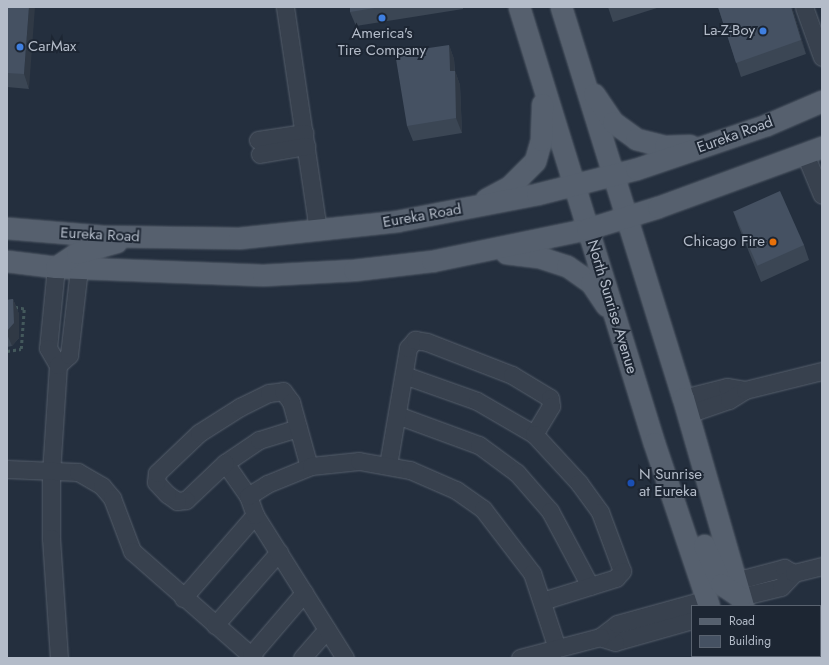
<!DOCTYPE html>
<style>
body{margin:0}
#map{position:relative;width:829px;height:665px;overflow:hidden;background:#242f3e;font-family:Jost,sans-serif}
div>[style]{position:absolute}
[style*='--x']{left:calc(var(--x)*1px);top:calc(var(--y)*1px);width:calc(var(--w)*1px);rotate:calc(var(--a)*1deg)}
.path>*{height:2.5px;margin-top:-1.25px;transform-origin:0;background:repeating-linear-gradient(90deg,#44595c 0 3px,transparent 0 6px)}
.roads{filter:drop-shadow(0 0 1px #565f6c) drop-shadow(0 0 1px #565f6c)}
.minor>*{height:17px;margin:-8.5px;padding:0 8.5px;transform-origin:8.5px;border-radius:8.5px;background:#38414e}
.major>*{height:21px;margin:-10.5px;padding:0 10.5px;transform-origin:10.5px;border-radius:10.5px;background:#56606e}
.wall>*{inset:0;background:#3b4654}
.shaded-wall>*{inset:0;background:#303945}
.building>*{inset:0;background:#455162;transform-origin:0 0}
.dots>*{width:11px;height:11px;translate:-50% -50%;box-sizing:border-box;border:2px solid #1d2633;border-radius:50%}
span{translate:-50% -50%;white-space:nowrap;text-align:center;line-height:1.15;-webkit-text-stroke:4px #1d2633;paint-order:stroke}
.poi-label{font-size:15px;color:#b4bcc9}
.right{translate:-100% -50%;text-align:right}
.left{translate:0 -50%;text-align:left}
.street-label{font-size:15px;color:#b4bcc9}
.frame{position:absolute;inset:0;border:8px solid #b4bcc9;pointer-events:none}
.legend{position:absolute;left:691px;top:605px;width:130px;height:52px;box-sizing:border-box;background:#1d2633;border:1px solid #59626f;margin:0;padding:5px 7px;list-style:none;font-size:12px;color:#b4bcc9}
.legend li{display:flex;align-items:center;gap:8px;height:20px}
.legend b{width:20px;border:1px solid #59626f}
</style>
<div id="map">
<div class="path">
<i style="--x:7;--y:351;--w:14;--a:-8"></i>
<i style="--x:21;--y:349;--w:40;--a:-85.7"></i>
<i style="--x:24;--y:309;--w:11;--a:-170"></i>
</div>
<div class="roads">
<div class="minor">
<i style="--x:285;--y:7;--w:226;--a:81.6"></i>
<i style="--x:804;--y:7;--w:53;--a:70.2"></i>
<i style="--x:258;--y:140;--w:47;--a:-8.7"></i>
<i style="--x:260;--y:154;--w:47;--a:-9.9"></i>
<i style="--x:805;--y:154;--w:44;--a:67.5"></i>
<i style="--x:56;--y:267;--w:81;--a:95.6"></i>
<i style="--x:48;--y:348;--w:20;--a:60"></i>
<i style="--x:58;--y:365;--w:107;--a:93.7"></i>
<i style="--x:51;--y:472;--w:66;--a:90"></i>
<i style="--x:51;--y:538;--w:120;--a:86.2"></i>
<i style="--x:58;--y:365;--w:15;--a:-42"></i>
<i style="--x:69;--y:355;--w:88;--a:-83.4"></i>
<i style="--x:404;--y:375;--w:77;--a:19.6"></i>
<i style="--x:477;--y:401;--w:66;--a:30.1"></i>
<i style="--x:683;--y:398;--w:45;--a:-14"></i>
<i style="--x:727;--y:387;--w:18;--a:9"></i>
<i style="--x:688;--y:414;--w:43;--a:-18.9"></i>
<i style="--x:729;--y:400;--w:19;--a:-32"></i>
<i style="--x:745;--y:390;--w:79;--a:-13.9"></i>
<i style="--x:397;--y:415;--w:87;--a:20.1"></i>
<i style="--x:479;--y:445;--w:47;--a:36.4"></i>
<i style="--x:517;--y:473;--w:50;--a:49"></i>
<i style="--x:550;--y:511;--w:85;--a:61.9"></i>
<i style="--x:225;--y:463;--w:41;--a:-34.1"></i>
<i style="--x:259;--y:440;--w:41;--a:-17.1"></i>
<i style="--x:388;--y:465;--w:119;--a:-80.3"></i>
<i style="--x:408;--y:348;--w:11;--a:-49"></i>
<i style="--x:415;--y:340;--w:12;--a:9"></i>
<i style="--x:427;--y:342;--w:91;--a:21.2"></i>
<i style="--x:512;--y:375;--w:44;--a:31.2"></i>
<i style="--x:550;--y:398;--w:8;--a:83"></i>
<i style="--x:551;--y:406;--w:33;--a:121"></i>
<i style="--x:534;--y:434;--w:67;--a:47.4"></i>
<i style="--x:579;--y:483;--w:36;--a:54"></i>
<i style="--x:600;--y:512;--w:63;--a:69.6"></i>
<i style="--x:622;--y:571;--w:9;--a:131"></i>
<i style="--x:616;--y:578;--w:77;--a:162.7"></i>
<i style="--x:7;--y:469;--w:71;--a:2.4"></i>
<i style="--x:78;--y:472;--w:28;--a:30"></i>
<i style="--x:102;--y:486;--w:16;--a:50"></i>
<i style="--x:112;--y:498;--w:57;--a:69.3"></i>
<i style="--x:132;--y:551;--w:162;--a:41.3"></i>
<i style="--x:248;--y:496;--w:40;--a:-124.9"></i>
<i style="--x:225;--y:463;--w:54;--a:136.5"></i>
<i style="--x:186;--y:500;--w:9;--a:174"></i>
<i style="--x:177;--y:501;--w:12;--a:-145"></i>
<i style="--x:167;--y:494;--w:16;--a:-133"></i>
<i style="--x:156;--y:482;--w:9;--a:-84"></i>
<i style="--x:157;--y:473;--w:58;--a:-43.6"></i>
<i style="--x:199;--y:433;--w:49;--a:-32.4"></i>
<i style="--x:240;--y:407;--w:32;--a:-26"></i>
<i style="--x:269;--y:393;--w:14;--a:-8"></i>
<i style="--x:283;--y:391;--w:14;--a:54"></i>
<i style="--x:291;--y:402;--w:67;--a:74.5"></i>
<i style="--x:735;--y:581;--w:51;--a:-14.9"></i>
<i style="--x:784;--y:568;--w:11;--a:27"></i>
<i style="--x:740;--y:597;--w:42;--a:-13.7"></i>
<i style="--x:781;--y:587;--w:19;--a:-47"></i>
<i style="--x:794;--y:573;--w:29;--a:-14"></i>
<i style="--x:183;--y:598;--w:110;--a:-49.1"></i>
<i style="--x:692;--y:620;--w:80;--a:164.1"></i>
<i style="--x:615;--y:642;--w:16;--a:-162"></i>
<i style="--x:600;--y:637;--w:21;--a:-37"></i>
<i style="--x:617;--y:624;--w:93;--a:-15.5"></i>
<i style="--x:215;--y:625;--w:97;--a:-48.8"></i>
<i style="--x:251;--y:655;--w:82;--a:-49.5"></i>
<i style="--x:302;--y:658;--w:38;--a:-49"></i>
<i style="--x:345;--y:658;--w:169;--a:-122.2"></i>
<i style="--x:255;--y:515;--w:20;--a:-110"></i>
<i style="--x:248;--y:496;--w:22;--a:-32"></i>
<i style="--x:267;--y:484;--w:48;--a:-22.2"></i>
<i style="--x:311;--y:466;--w:48;--a:-5.9"></i>
<i style="--x:359;--y:461;--w:52;--a:10"></i>
<i style="--x:410;--y:470;--w:50;--a:23.5"></i>
<i style="--x:456;--y:490;--w:33;--a:35"></i>
<i style="--x:483;--y:509;--w:81;--a:52.6"></i>
<i style="--x:532;--y:573;--w:79;--a:71.6"></i>
<i style="--x:520;--y:658;--w:83;--a:-14.7"></i>
</div>
<div class="major">
<i style="--x:519;--y:7;--w:456;--a:72.8"></i>
<i style="--x:654;--y:443;--w:172;--a:71.4"></i>
<i style="--x:561;--y:7;--w:410;--a:72.7"></i>
<i style="--x:683;--y:398;--w:216;--a:73.9"></i>
<i style="--x:594;--y:94;--w:34;--a:56"></i>
<i style="--x:613;--y:122;--w:29;--a:36"></i>
<i style="--x:636;--y:139;--w:30;--a:14"></i>
<i style="--x:665;--y:146;--w:25;--a:-2"></i>
<i style="--x:486;--y:199;--w:27;--a:-28"></i>
<i style="--x:510;--y:186;--w:35;--a:-45"></i>
<i style="--x:535;--y:161;--w:22;--a:-74"></i>
<i style="--x:541;--y:140;--w:36;--a:-88"></i>
<i style="--x:7;--y:228;--w:96;--a:4.8"></i>
<i style="--x:103;--y:236;--w:136;--a:0.8"></i>
<i style="--x:239;--y:238;--w:159;--a:-6.1"></i>
<i style="--x:397;--y:221;--w:143;--a:-10.9"></i>
<i style="--x:537;--y:194;--w:102;--a:-14.2"></i>
<i style="--x:636;--y:169;--w:137;--a:-18.7"></i>
<i style="--x:766;--y:125;--w:61;--a:-23.2"></i>
<i style="--x:506;--y:253;--w:33;--a:7"></i>
<i style="--x:539;--y:257;--w:29;--a:18"></i>
<i style="--x:567;--y:266;--w:29;--a:35"></i>
<i style="--x:591;--y:283;--w:27;--a:56"></i>
<i style="--x:7;--y:261;--w:49;--a:7"></i>
<i style="--x:56;--y:267;--w:207;--a:2.2"></i>
<i style="--x:263;--y:275;--w:91;--a:-3.1"></i>
<i style="--x:354;--y:270;--w:79;--a:-6.6"></i>
<i style="--x:432;--y:261;--w:158;--a:-11.7"></i>
<i style="--x:587;--y:229;--w:74;--a:-17.2"></i>
<i style="--x:658;--y:207;--w:175;--a:-20.1"></i>
<i style="--x:56;--y:267;--w:25;--a:-34"></i>
<i style="--x:77;--y:253;--w:41;--a:-15.8"></i>
<i style="--x:704;--y:545;--w:43;--a:66.4"></i>
<i style="--x:721;--y:584;--w:23;--a:34"></i>
<i style="--x:724;--y:656;--w:2;--a:63"></i>
<i style="--x:741;--y:656;--w:2;--a:63"></i>
<i style="--x:757;--y:656;--w:2;--a:63"></i>
</div>
</div>
<div class="wall">
<i style="clip-path:polygon(7px 7px,29px 89px,7px 87px)"></i>
<i style="clip-path:polygon(350px 7px,463px 7px,463px 9px,356px 26px,350px 12px)"></i>
<i style="clip-path:polygon(608px 7px,660px 7px,613px 22px)"></i>
<i style="clip-path:polygon(718px 7px,792px 7px,806px 54px,741px 77px)"></i>
<i style="clip-path:polygon(449px 45px,454px 59px,455px 71px,460px 85px,462px 133px,413px 141px,407px 126px)"></i>
<i style="clip-path:polygon(733px 211px,804px 245px,809px 260px,761px 282px,738px 225px)"></i>
<i style="clip-path:polygon(13px 299px,19px 314px,19px 338px,12px 346px,7px 347px,7px 300px)"></i>
</div>
<div class="shaded-wall">
<i style="clip-path:polygon(29px 7px,35px 7px,29px 89px,24px 74px)"></i>
<i style="clip-path:polygon(791px 7px,792px 7px,806px 54px,801px 40px)"></i>
<i style="clip-path:polygon(449px 45px,454px 59px,455px 77px,455px 71px,460px 85px,462px 133px,456px 118px,450px 71px)"></i>
<i style="clip-path:polygon(13px 299px,19px 314px,19px 338px,12px 346px,7px 334px,7px 331px)"></i>
</div>
<div class="building">
<i style="clip-path:polygon(7px 7px,29px 7px,24px 74px,7px 73px)"></i>
<i style="clip-path:polygon(350px 7px,381px 7px,350px 12px)"></i>
<i style="clip-path:polygon(718px 7px,791px 7px,801px 40px,736px 63px)"></i>
<i style="clip-path:polygon(449px 45px,450px 71px,455px 71px,456px 118px,407px 126px,395px 53px)"></i>
<i style="left:780px;top:191px;width:59px;height:51px;rotate:66deg"></i>
<i style="clip-path:polygon(13px 299px,14px 323px,7px 331px,7px 300px)"></i>
<i style="clip-path:polygon(820px 627px,822px 627px,822px 658px,804px 658px,803px 656px,820px 656px)"></i>
</div>
<div class="dots">
<i style="left:382px;top:18px;background:#3f7fe0"></i>
<i style="left:763px;top:31px;background:#3f7fe0"></i>
<i style="left:20px;top:47px;background:#3f7fe0"></i>
<i style="left:773px;top:242px;background:#e8710a"></i>
<i style="left:631px;top:483px;background:#1a4fb4"></i>
</div>
<div class="poi-label">
<span class="right" style="left:755px;top:31px">La-Z-Boy</span>
<span style="left:382px;top:42px">America's<br>Tire Company</span>
<span class="left" style="left:28px;top:47px">CarMax</span>
<span class="right" style="left:765px;top:242px">Chicago Fire</span>
<span class="left" style="left:639px;top:483px">N Sunrise<br>at Eureka</span>
</div>
<div class="street-label">
<span style="left:735px;top:135px;rotate:-20deg">Eureka Road</span>
<span style="left:422px;top:216px;rotate:-10deg">Eureka Road</span>
<span style="left:100px;top:235px;rotate:3deg">Eureka Road</span>
<span style="left:612px;top:307px;rotate:73deg">North Sunrise Avenue</span>
</div>
<div class="frame"></div>
<ul class="legend">
<li><b style="height:5px;background:#56606e"></b>Road</li>
<li><b style="height:11px;background:#455162"></b>Building</li>
</ul>
</div>
